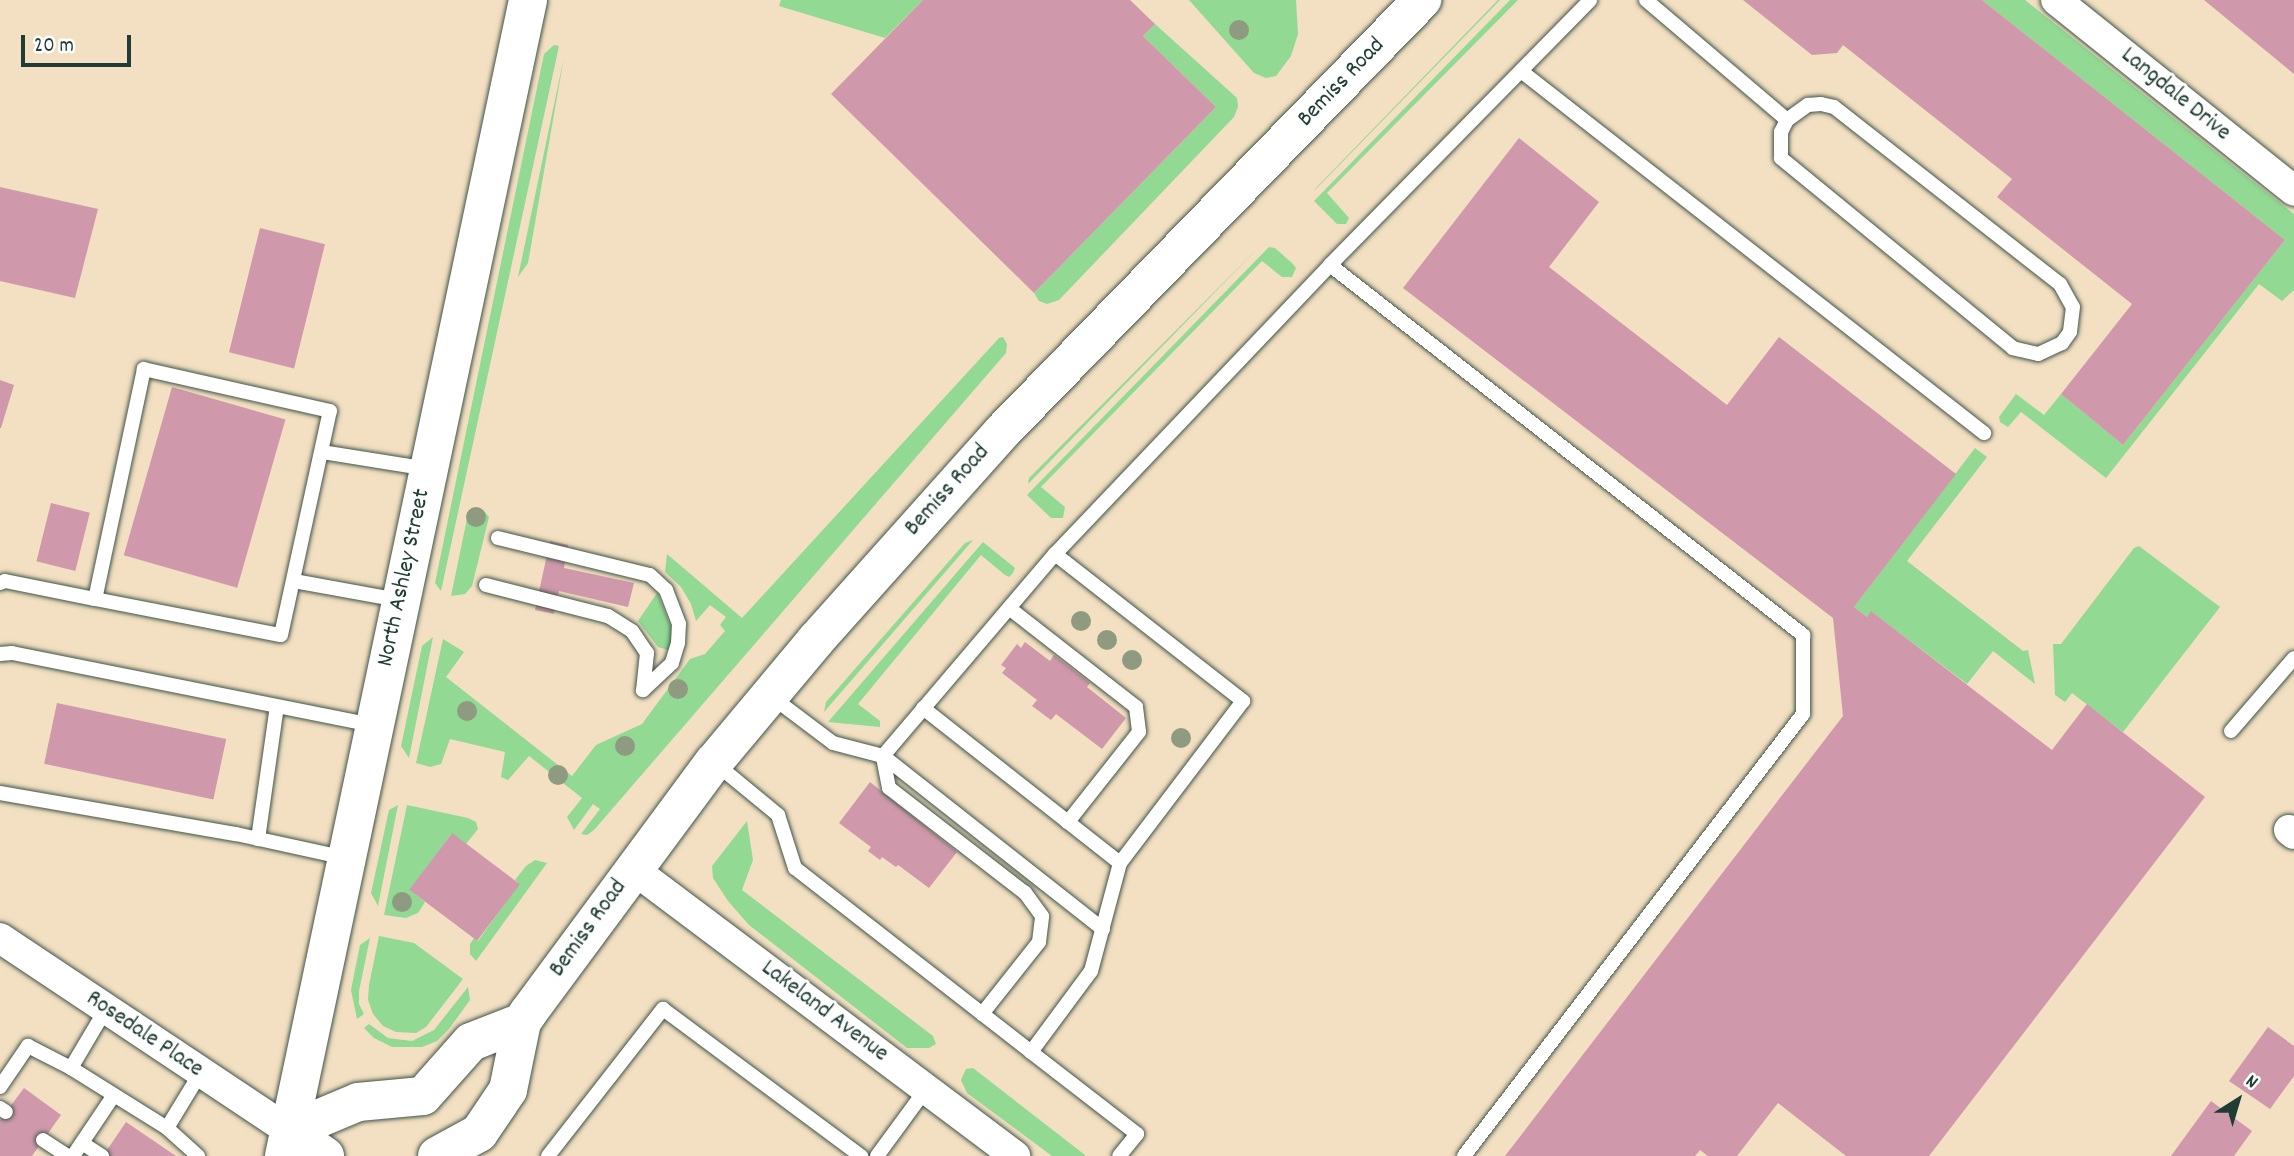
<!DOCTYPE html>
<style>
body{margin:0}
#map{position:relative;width:2294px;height:1156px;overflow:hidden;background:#f3dfc1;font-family:Dekko,sans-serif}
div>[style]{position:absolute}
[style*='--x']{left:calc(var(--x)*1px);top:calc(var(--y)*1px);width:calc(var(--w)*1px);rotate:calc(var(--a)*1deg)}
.green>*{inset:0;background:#92d994}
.building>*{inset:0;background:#cf99ab;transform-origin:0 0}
.roads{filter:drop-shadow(0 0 2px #3f5549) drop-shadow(0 0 2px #3f5549)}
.lane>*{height:14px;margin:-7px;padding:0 7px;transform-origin:7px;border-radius:7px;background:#fff}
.street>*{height:30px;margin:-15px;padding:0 15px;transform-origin:15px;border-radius:15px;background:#fff}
.primary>*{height:38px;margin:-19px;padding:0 19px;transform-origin:19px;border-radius:19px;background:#fff}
.trees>*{width:20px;height:20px;margin:-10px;border-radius:50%;background:#8e9b81}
span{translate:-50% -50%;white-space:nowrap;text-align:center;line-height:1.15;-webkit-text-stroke:6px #fff;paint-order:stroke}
.street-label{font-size:24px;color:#1f3d34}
.north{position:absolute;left:2203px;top:1065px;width:70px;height:70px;-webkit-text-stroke:5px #fff;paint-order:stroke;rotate:37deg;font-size:19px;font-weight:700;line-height:28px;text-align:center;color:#1f3d34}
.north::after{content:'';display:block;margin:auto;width:24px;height:32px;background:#1f3d34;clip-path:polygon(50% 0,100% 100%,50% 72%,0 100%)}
.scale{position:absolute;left:21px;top:35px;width:110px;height:32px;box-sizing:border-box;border:4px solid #1f3d34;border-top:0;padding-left:9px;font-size:21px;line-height:24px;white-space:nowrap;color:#1f3d34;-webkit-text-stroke:5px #fff;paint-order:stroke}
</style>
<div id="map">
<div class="green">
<i style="clip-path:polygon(781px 0,923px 0,885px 38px,779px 6px)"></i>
<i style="clip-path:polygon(1189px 0,1296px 0,1298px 34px,1291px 56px,1276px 76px,1266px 78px,1254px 73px)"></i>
<i style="clip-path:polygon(1498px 0,1500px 0,1314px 191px,1315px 189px)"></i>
<i style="clip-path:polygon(1510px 0,1518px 0,1327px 193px,1349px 218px,1346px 224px,1337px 224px,1314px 201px)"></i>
<i style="clip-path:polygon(1982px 0,2025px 0,2294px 214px,2294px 290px,2282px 301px,2259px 284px,2106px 478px,2021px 412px,2008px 427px,2000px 422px,1999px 417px,2016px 394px,2044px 415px,2061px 394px,2123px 445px,2285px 240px)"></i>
<i style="clip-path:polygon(1155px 24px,1237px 98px,1238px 107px,1234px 117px,1059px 300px,1047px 304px,1039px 301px,1034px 293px,1216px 107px,1143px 36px)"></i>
<i style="clip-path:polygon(554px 45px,559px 46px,441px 591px,435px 583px,544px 54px)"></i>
<i style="clip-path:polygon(564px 57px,528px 263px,518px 277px)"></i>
<i style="clip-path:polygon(1269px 247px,1275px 248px,1293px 264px,1296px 268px,1292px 277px,1282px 277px,1262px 261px,1041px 487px,1065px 507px,1063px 518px,1051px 518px,1027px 495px)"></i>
<i style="clip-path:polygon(1258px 248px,1028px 484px,1029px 478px)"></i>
<i style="clip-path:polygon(1003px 337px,1007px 344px,1006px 353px,594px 830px,587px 835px,581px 834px,600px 809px,593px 804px,574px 830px,567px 817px,582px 798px,529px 756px,508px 780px,501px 777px,505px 752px,450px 739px,441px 764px,430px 767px,416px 763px,443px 639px,464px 652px,446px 677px,572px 776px,596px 745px,642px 724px,690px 659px,705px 654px,725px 631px,720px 625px,726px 617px,710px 605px,696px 621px,691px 604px,681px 587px,665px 572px,667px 554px,742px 618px,999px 338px)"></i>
<i style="clip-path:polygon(1975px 448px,1987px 457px,1907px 561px,2023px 651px,2028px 650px,2035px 684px,1993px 651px,1967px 684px,1872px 612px,1867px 617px,1854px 607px)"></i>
<i style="clip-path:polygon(484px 511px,489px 517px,472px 586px,465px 594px,451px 596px,468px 514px)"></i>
<i style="clip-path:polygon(973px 540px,824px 712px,826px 702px,965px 543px)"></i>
<i style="clip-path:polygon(983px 542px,1015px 568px,1013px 573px,1009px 577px,1005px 575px,981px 555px,858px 704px,880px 721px,880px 727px,828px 722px)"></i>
<i style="clip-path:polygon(2139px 546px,2220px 607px,2123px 732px,2072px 693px,2065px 702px,2055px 695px,2053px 644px,2061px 644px,2134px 548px)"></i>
<i style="clip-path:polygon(657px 593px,671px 627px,673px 641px,668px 650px,658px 647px,638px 621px)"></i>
<i style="clip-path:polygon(433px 637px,409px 758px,401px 746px,422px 646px)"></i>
<i style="clip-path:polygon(398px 805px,378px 906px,371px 893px,389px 810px)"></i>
<i style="clip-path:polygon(407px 805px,468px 818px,476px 822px,478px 829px,466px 844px,451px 834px,410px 890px,425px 902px,418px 913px,406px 918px,384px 915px)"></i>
<i style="clip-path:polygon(747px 821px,753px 860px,742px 890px,933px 1036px,936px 1044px,929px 1048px,907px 1048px,749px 925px,728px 901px,713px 878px,712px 866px)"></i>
<i style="clip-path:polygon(535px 860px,547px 863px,476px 961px,470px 954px,470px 944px,474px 938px,478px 941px,519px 884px,515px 880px,526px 866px)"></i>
<i style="clip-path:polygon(379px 936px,414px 943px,463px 979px,426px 1027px,416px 1033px,396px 1032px,383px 1026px,373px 1014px,368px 1000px,369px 985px)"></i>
<i style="clip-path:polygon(370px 938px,359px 991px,359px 1004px,364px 1014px,357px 1019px,351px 990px,360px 945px)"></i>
<i style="clip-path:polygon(468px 987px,470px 1000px,449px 1029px,437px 1041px,422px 1047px,392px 1047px,374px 1038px,364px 1028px,369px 1024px,388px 1038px,412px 1041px,434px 1030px)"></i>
<i style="clip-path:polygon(973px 1068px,1085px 1155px,1085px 1156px,1052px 1156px,967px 1093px,961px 1080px,966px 1069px)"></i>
</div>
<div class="building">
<i style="clip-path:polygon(923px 0,1130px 0,1155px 24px,1143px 36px,1216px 107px,1034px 293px,831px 94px)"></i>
<i style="clip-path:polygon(1743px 0,1982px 0,2285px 240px,2123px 445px,2061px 394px,2132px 304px,1997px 197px,2012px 179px,1843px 45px,1837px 53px,1812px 55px)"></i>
<i style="clip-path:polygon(2204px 0,2294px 0,2294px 74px)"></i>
<i style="clip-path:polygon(1519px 138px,1599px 202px,1549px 267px,1727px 405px,1779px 337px,1956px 474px,1854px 607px,1867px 617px,1871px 611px,2052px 750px,2087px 704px,2205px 797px,1929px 1156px,1846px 1156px,1778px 1103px,1737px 1156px,1708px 1156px,1700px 1150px,1695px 1156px,1505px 1156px,1843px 716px,1833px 618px,1403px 288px)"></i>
<i style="clip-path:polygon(0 187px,98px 209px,75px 298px,0 281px)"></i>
<i style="left:260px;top:228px;width:67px;height:128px;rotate:14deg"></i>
<i style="clip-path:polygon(0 380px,14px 385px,1px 428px,0 428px)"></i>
<i style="left:172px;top:387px;width:118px;height:175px;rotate:16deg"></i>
<i style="left:51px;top:503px;width:40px;height:60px;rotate:14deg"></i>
<i style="clip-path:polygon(550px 541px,568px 545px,564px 568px,634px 583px,628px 607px,559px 591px,554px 614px,535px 610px)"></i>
<i style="clip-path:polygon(1025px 642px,1050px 661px,1054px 655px,1090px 683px,1087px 687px,1126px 718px,1102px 749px,1056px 714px,1051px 720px,1032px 706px,1037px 700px,1002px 673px,1006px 668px,1001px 665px,1017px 644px,1021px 648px)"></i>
<i style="left:57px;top:703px;width:173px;height:62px;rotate:12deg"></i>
<i style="clip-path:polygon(870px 782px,957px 852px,929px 888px,898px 865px,896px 867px,882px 857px,880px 860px,868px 851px,871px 847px,839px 823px)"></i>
<i style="left:452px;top:833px;width:85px;height:71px;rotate:37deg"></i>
<i style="clip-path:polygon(2268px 1027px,2294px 1046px,2294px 1076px,2270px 1109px,2229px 1081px)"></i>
<i style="clip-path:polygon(24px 1088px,61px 1115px,32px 1156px,0 1156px,0 1120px)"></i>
<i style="clip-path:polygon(2211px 1101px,2252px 1131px,2234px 1156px,2171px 1156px)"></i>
<i style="clip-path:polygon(126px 1122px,176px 1156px,103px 1156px)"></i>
</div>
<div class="roads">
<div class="lane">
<i style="--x:1646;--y:0;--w:185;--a:40.4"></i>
<i style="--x:1521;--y:71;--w:588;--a:38.02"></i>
<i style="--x:1821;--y:104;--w:13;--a:13"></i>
<i style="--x:1834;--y:107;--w:287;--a:38.1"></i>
<i style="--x:2060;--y:284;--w:26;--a:61"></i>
<i style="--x:2073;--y:307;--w:25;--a:97"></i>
<i style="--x:2070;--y:332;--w:14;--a:126"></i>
<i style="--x:2062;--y:343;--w:26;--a:155"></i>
<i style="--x:2038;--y:354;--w:26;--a:-167"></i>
<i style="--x:2013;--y:348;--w:300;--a:-140.7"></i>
<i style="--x:1781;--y:158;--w:26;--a:-90"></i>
<i style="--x:1781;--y:132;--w:13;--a:-63"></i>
<i style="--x:1787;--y:120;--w:26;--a:-36"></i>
<i style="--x:1808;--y:105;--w:13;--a:-4"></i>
<i style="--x:1330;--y:265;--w:601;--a:38.03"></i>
<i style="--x:1803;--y:635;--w:79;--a:90"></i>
<i style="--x:1803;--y:714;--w:557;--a:127.49"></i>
<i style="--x:322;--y:452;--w:107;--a:9.1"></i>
<i style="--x:498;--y:538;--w:156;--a:13.7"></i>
<i style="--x:650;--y:575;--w:22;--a:43"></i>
<i style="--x:666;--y:590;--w:36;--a:69"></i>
<i style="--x:679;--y:624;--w:19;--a:93"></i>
<i style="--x:678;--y:643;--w:21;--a:107"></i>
<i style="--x:672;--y:663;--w:40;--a:137"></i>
<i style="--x:1055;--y:554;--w:239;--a:38"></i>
<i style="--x:1243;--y:701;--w:203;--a:127.2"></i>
<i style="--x:1120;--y:863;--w:112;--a:105"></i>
<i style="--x:1091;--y:971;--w:101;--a:126.5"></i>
<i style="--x:1031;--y:1052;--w:134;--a:37.7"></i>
<i style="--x:1137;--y:1134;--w:28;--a:129"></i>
<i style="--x:294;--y:581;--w:107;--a:10.3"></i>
<i style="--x:0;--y:583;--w:5;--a:-22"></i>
<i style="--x:5;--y:581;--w:92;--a:11.3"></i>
<i style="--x:95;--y:599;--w:189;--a:11"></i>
<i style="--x:281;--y:635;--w:229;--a:-77.7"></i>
<i style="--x:330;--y:411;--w:191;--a:-167.3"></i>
<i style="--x:144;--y:369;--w:235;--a:102"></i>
<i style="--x:486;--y:585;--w:126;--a:14.3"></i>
<i style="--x:608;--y:616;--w:28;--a:32"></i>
<i style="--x:632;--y:631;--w:27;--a:56"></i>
<i style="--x:647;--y:653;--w:37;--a:96"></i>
<i style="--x:1009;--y:608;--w:161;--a:37.9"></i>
<i style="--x:1136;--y:707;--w:25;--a:83"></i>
<i style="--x:1139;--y:732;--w:115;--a:128.3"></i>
<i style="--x:0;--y:654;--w:12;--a:-5"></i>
<i style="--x:12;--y:653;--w:368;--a:11.3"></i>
<i style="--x:772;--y:697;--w:76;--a:37"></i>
<i style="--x:833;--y:743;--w:52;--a:14.6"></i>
<i style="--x:883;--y:756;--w:280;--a:38.2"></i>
<i style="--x:923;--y:708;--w:251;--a:38.2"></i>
<i style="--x:2231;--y:731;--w:96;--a:-49.2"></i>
<i style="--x:715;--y:763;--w:82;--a:39.5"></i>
<i style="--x:778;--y:815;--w:56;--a:72.2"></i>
<i style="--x:795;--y:868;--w:299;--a:37.9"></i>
<i style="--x:0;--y:793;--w:240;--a:9.9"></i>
<i style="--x:236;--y:834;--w:113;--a:12.3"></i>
<i style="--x:258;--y:839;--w:134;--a:-81.9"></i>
<i style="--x:106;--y:1009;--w:69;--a:120.7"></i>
<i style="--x:71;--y:1068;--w:113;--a:32"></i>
<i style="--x:167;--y:1128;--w:66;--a:-58.7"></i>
<i style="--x:982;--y:1014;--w:92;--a:-51.6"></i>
<i style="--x:1039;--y:942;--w:26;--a:-83"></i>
<i style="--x:1042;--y:916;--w:29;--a:-126"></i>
<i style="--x:1025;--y:893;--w:172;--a:-142.3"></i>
<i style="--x:889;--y:788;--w:33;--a:-101"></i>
<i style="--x:883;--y:756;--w:265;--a:-49.6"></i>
<i style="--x:1055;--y:554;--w:399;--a:-46.4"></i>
<i style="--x:1330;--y:265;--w:371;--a:-45.5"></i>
<i style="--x:0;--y:1087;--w:50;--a:-55.7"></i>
<i style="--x:28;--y:1046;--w:48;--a:27.1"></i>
<i style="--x:0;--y:1108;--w:7;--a:34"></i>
<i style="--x:167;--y:1128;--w:42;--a:42.1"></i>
<i style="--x:43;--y:1140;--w:30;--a:33"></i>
<i style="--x:82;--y:1143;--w:24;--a:33"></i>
<i style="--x:73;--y:1156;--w:73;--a:-56.1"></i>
<i style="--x:548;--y:1156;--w:187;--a:-52"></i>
<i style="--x:663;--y:1009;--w:247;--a:36.6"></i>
<i style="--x:877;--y:1156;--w:83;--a:-53.8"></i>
</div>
<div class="street">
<i style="--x:2056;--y:0;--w:305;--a:38.7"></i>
<i style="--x:2289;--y:830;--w:6;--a:39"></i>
<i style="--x:633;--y:869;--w:478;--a:36.9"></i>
<i style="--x:0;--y:938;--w:348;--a:33.7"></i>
</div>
<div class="primary">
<i style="--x:289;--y:1131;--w:75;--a:-22.8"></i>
<i style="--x:358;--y:1102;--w:65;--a:-5.3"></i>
<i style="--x:423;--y:1096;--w:72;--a:-48.4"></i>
<i style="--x:471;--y:1042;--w:55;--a:-21.4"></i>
<i style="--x:289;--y:1131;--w:44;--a:34.8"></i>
<i style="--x:284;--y:1156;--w:1181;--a:-78.08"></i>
<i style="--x:437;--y:1156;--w:48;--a:-28.7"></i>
<i style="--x:479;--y:1133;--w:52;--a:-56"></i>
<i style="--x:508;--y:1090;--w:69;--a:-78.4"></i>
<i style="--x:522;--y:1022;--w:11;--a:-56"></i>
<i style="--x:528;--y:1013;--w:312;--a:-53.5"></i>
<i style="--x:714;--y:762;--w:159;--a:-50.1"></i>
<i style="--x:816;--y:640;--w:279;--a:-48.2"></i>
<i style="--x:1002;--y:432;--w:603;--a:-45.81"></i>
</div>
</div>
<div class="trees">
<i style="left:1239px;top:30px"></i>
<i style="left:476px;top:517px"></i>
<i style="left:1081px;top:621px"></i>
<i style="left:1107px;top:640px"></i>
<i style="left:1132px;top:660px"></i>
<i style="left:678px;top:689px"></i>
<i style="left:467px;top:711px"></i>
<i style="left:1181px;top:738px"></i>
<i style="left:625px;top:746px"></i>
<i style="left:558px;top:775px"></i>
<i style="left:402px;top:902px"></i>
</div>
<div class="street-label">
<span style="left:1342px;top:83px;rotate:-46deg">Bemiss Road</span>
<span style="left:2175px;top:95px;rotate:39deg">Langdale Drive</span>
<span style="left:948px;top:491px;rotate:-48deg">Bemiss Road</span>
<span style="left:405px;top:578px;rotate:-78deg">North Ashley Street</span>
<span style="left:589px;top:929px;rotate:-54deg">Bemiss Road</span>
<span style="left:824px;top:1012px;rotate:37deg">Lakeland Avenue</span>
<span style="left:144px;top:1035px;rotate:34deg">Rosedale Place</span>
</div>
<div class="north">N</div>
<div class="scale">20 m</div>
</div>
